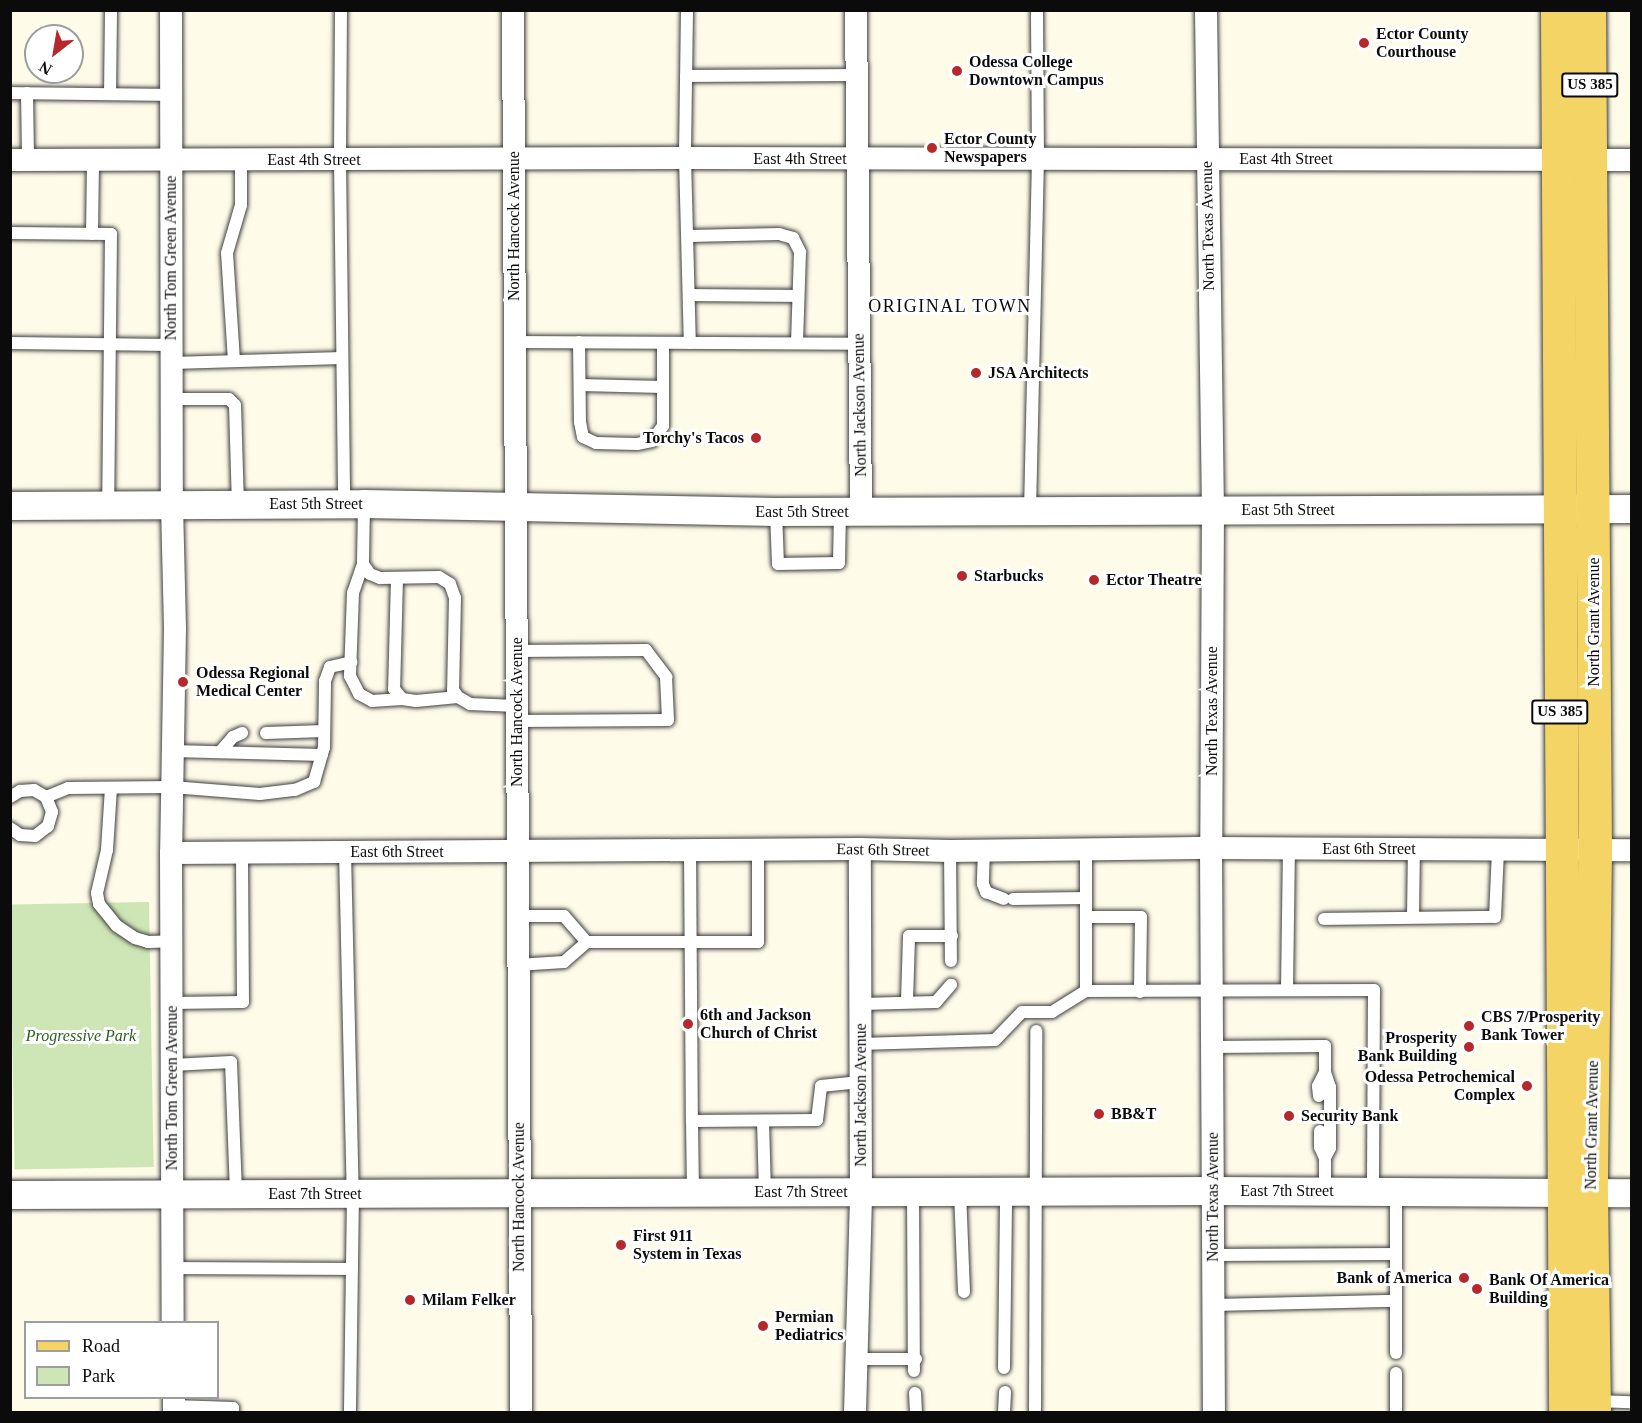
<!DOCTYPE html>
<style>
body{margin:0}
#map{position:relative;width:1642px;height:1423px;overflow:hidden;background:#fefbe9;font-family:"Times New Roman",serif}
div>[style]{position:absolute}
[style*='--x']{left:calc(var(--x)*1px);top:calc(var(--y)*1px);width:calc(var(--w)*1px);rotate:calc(var(--a)*1deg)}
.green>*{inset:0;background:#cee6b5;transform-origin:0 0}
.roads{filter:drop-shadow(0 0 2px #3e3e3e) drop-shadow(0 0 2px #3e3e3e)}
.service>*{height:12px;margin:-6px;padding:0 6px;transform-origin:6px;border-radius:6px;background:#fff}
.minor>*{height:22px;margin:-11px;padding:0 11px;transform-origin:11px;border-radius:11px;background:#fff}
.tertiary>*{height:28px;margin:-14px;padding:0 14px;transform-origin:14px;border-radius:14px;background:#fff}
.primary>*{height:33px;margin:-16.5px;padding:0 16.5px;transform-origin:16.5px;border-radius:16.5px;background:#f4d464}
.dots>*{width:16px;height:16px;translate:-50% -50%;box-sizing:border-box;border:3px solid #fff;border-radius:50%}
span{translate:-50% -50%;white-space:nowrap;text-align:center;line-height:1.15;-webkit-text-stroke:6px #fff;paint-order:stroke}
.shield-label span{padding:2px 4px;background:#fff;border:2px solid;border-radius:4px;-webkit-text-stroke-width:0}
.shield-label{font-size:15px;color:#0b0b0b;font-weight:700}
.poi-label{font-size:16px;color:#0b0b0b;font-weight:700}
.left{translate:0 -50%;text-align:left}
.right{translate:-100% -50%;text-align:right}
.street-label{font-size:16px;color:#0b0b0b}
.park-label{font-size:16px;color:#2a5f1e;font-style:italic}
.neighbourhood-label{font-size:18px;color:#0b0b0b;letter-spacing:1.5px}
.frame{position:absolute;inset:0;border:12px solid #0b0b0b;pointer-events:none}
.legend{position:absolute;left:24px;top:1321px;width:195px;height:78px;box-sizing:border-box;background:#fff;border:2px solid #9d9d9d;margin:0;padding:8px 10px;list-style:none;font-size:18px;color:#0b0b0b}
.legend li{display:flex;align-items:center;gap:12px;height:30px}
.legend b{width:30px;border:2px solid #9d9d9d}
.north{position:absolute;left:24px;top:24px;width:60px;height:60px;box-sizing:border-box;background:#fff;border:2px solid #9d9d9d;border-radius:50%;rotate:211deg;font-size:16px;font-weight:700;line-height:24px;text-align:center;color:#0b0b0b}
.north::after{content:'';display:block;margin:auto;width:21px;height:27px;background:#b5292c;clip-path:polygon(50% 0,100% 100%,50% 72%,0 100%)}
</style>
<div id="map">
<div class="green">
<i style="left:149px;top:902px;width:265px;height:139px;rotate:89deg"></i>
</div>
<div class="roads">
<div class="service">
<i style="--x:341;--y:10;--w:150;--a:90.4"></i>
<i style="--x:340;--y:160;--w:344;--a:89.3"></i>
<i style="--x:687;--y:10;--w:148;--a:90.8"></i>
<i style="--x:685;--y:158;--w:185;--a:88.5"></i>
<i style="--x:686;--y:76;--w:170;--a:-0.3"></i>
<i style="--x:10;--y:93;--w:161;--a:0.7"></i>
<i style="--x:27;--y:93;--w:67;--a:89.1"></i>
<i style="--x:110;--y:94;--w:84;--a:-89.3"></i>
<i style="--x:10;--y:233;--w:101;--a:0.6"></i>
<i style="--x:111;--y:234;--w:271;--a:90.6"></i>
<i style="--x:92;--y:234;--w:74;--a:-89.2"></i>
<i style="--x:689;--y:236;--w:90;--a:-1.3"></i>
<i style="--x:779;--y:234;--w:15;--a:16"></i>
<i style="--x:793;--y:238;--w:16;--a:63"></i>
<i style="--x:800;--y:252;--w:91;--a:91.9"></i>
<i style="--x:690;--y:295;--w:108;--a:0.5"></i>
<i style="--x:514;--y:342;--w:345;--a:0.3"></i>
<i style="--x:579;--y:342;--w:80;--a:89.3"></i>
<i style="--x:580;--y:422;--w:15;--a:79"></i>
<i style="--x:583;--y:437;--w:14;--a:25"></i>
<i style="--x:596;--y:443;--w:41;--a:1.4"></i>
<i style="--x:637;--y:444;--w:15;--a:-11"></i>
<i style="--x:652;--y:441;--w:19;--a:-54"></i>
<i style="--x:663;--y:426;--w:83;--a:-90"></i>
<i style="--x:10;--y:343;--w:161;--a:0.7"></i>
<i style="--x:234;--y:361;--w:108;--a:-93.7"></i>
<i style="--x:227;--y:253;--w:50;--a:-73.7"></i>
<i style="--x:241;--y:205;--w:45;--a:-90"></i>
<i style="--x:172;--y:363;--w:170;--a:-1.7"></i>
<i style="--x:580;--y:385;--w:83;--a:1.4"></i>
<i style="--x:172;--y:399;--w:57;--a:0"></i>
<i style="--x:229;--y:399;--w:8;--a:45"></i>
<i style="--x:235;--y:405;--w:100;--a:88.3"></i>
<i style="--x:364;--y:504;--w:60;--a:91"></i>
<i style="--x:363;--y:564;--w:12;--a:55"></i>
<i style="--x:370;--y:574;--w:11;--a:22"></i>
<i style="--x:380;--y:578;--w:59;--a:-1"></i>
<i style="--x:439;--y:577;--w:13;--a:32"></i>
<i style="--x:450;--y:584;--w:15;--a:70"></i>
<i style="--x:455;--y:598;--w:92;--a:91.2"></i>
<i style="--x:453;--y:690;--w:9;--a:54"></i>
<i style="--x:458;--y:697;--w:14;--a:30"></i>
<i style="--x:470;--y:704;--w:46;--a:2.5"></i>
<i style="--x:1030;--y:511;--w:352;--a:-88.7"></i>
<i style="--x:1038;--y:159;--w:149;--a:-90.4"></i>
<i style="--x:776;--y:512;--w:52;--a:87.8"></i>
<i style="--x:778;--y:564;--w:61;--a:-0.9"></i>
<i style="--x:839;--y:563;--w:51;--a:-88.9"></i>
<i style="--x:363;--y:564;--w:31;--a:109"></i>
<i style="--x:353;--y:593;--w:83;--a:92.1"></i>
<i style="--x:350;--y:676;--w:20;--a:63"></i>
<i style="--x:359;--y:694;--w:15;--a:28"></i>
<i style="--x:372;--y:701;--w:30;--a:-4"></i>
<i style="--x:397;--y:578;--w:111;--a:91.5"></i>
<i style="--x:394;--y:689;--w:13;--a:51"></i>
<i style="--x:402;--y:699;--w:14;--a:8"></i>
<i style="--x:416;--y:701;--w:42;--a:-5.4"></i>
<i style="--x:516;--y:651;--w:130;--a:-0.4"></i>
<i style="--x:646;--y:650;--w:34;--a:53"></i>
<i style="--x:666;--y:677;--w:43;--a:87.3"></i>
<i style="--x:668;--y:720;--w:151;--a:179.6"></i>
<i style="--x:266;--y:733;--w:58;--a:-2"></i>
<i style="--x:173;--y:751;--w:149;--a:1.5"></i>
<i style="--x:220;--y:752;--w:20;--a:-49"></i>
<i style="--x:233;--y:737;--w:10;--a:-24"></i>
<i style="--x:111;--y:788;--w:62;--a:93.7"></i>
<i style="--x:107;--y:850;--w:44;--a:103.1"></i>
<i style="--x:97;--y:893;--w:11;--a:80"></i>
<i style="--x:99;--y:904;--w:28;--a:51"></i>
<i style="--x:117;--y:926;--w:22;--a:34"></i>
<i style="--x:135;--y:938;--w:14;--a:17"></i>
<i style="--x:148;--y:942;--w:24;--a:-2"></i>
<i style="--x:10;--y:797;--w:12;--a:-31"></i>
<i style="--x:20;--y:791;--w:14;--a:-4"></i>
<i style="--x:34;--y:790;--w:14;--a:30"></i>
<i style="--x:46;--y:797;--w:16;--a:68"></i>
<i style="--x:52;--y:812;--w:15;--a:106"></i>
<i style="--x:48;--y:826;--w:16;--a:142"></i>
<i style="--x:35;--y:836;--w:15;--a:-176"></i>
<i style="--x:20;--y:835;--w:12;--a:-145"></i>
<i style="--x:46;--y:797;--w:24;--a:-22"></i>
<i style="--x:68;--y:788;--w:104;--a:-0.6"></i>
<i style="--x:172;--y:787;--w:88;--a:4.5"></i>
<i style="--x:260;--y:794;--w:35;--a:-7"></i>
<i style="--x:295;--y:790;--w:21;--a:-23"></i>
<i style="--x:314;--y:782;--w:35;--a:-74"></i>
<i style="--x:324;--y:748;--w:67;--a:-89.1"></i>
<i style="--x:325;--y:681;--w:15;--a:-70"></i>
<i style="--x:330;--y:667;--w:22;--a:-13"></i>
<i style="--x:984;--y:849;--w:35;--a:92"></i>
<i style="--x:983;--y:884;--w:9;--a:69"></i>
<i style="--x:986;--y:892;--w:19;--a:21"></i>
<i style="--x:690;--y:850;--w:271;--a:89.6"></i>
<i style="--x:692;--y:1121;--w:125;--a:-0.5"></i>
<i style="--x:817;--y:1120;--w:34;--a:-83"></i>
<i style="--x:821;--y:1086;--w:39;--a:-6"></i>
<i style="--x:950;--y:851;--w:110;--a:89.5"></i>
<i style="--x:345;--y:852;--w:342;--a:88.7"></i>
<i style="--x:353;--y:1194;--w:218;--a:90.8"></i>
<i style="--x:1013;--y:899;--w:73;--a:-0.8"></i>
<i style="--x:517;--y:916;--w:47;--a:0"></i>
<i style="--x:564;--y:916;--w:35;--a:49"></i>
<i style="--x:1086;--y:917;--w:55;--a:0"></i>
<i style="--x:1141;--y:917;--w:75;--a:90.8"></i>
<i style="--x:1413;--y:917;--w:68;--a:-89.2"></i>
<i style="--x:1324;--y:919;--w:171;--a:-0.7"></i>
<i style="--x:1495;--y:917;--w:67;--a:-87.4"></i>
<i style="--x:517;--y:965;--w:47;--a:-3.7"></i>
<i style="--x:564;--y:962;--w:30;--a:-41"></i>
<i style="--x:587;--y:942;--w:171;--a:0"></i>
<i style="--x:758;--y:942;--w:92;--a:-90"></i>
<i style="--x:1287;--y:989;--w:141;--a:-89.2"></i>
<i style="--x:1086;--y:991;--w:143;--a:-90"></i>
<i style="--x:907;--y:1001;--w:65;--a:-88.2"></i>
<i style="--x:909;--y:936;--w:43;--a:0"></i>
<i style="--x:172;--y:1003;--w:71;--a:-0.8"></i>
<i style="--x:243;--y:1002;--w:150;--a:-90.4"></i>
<i style="--x:861;--y:1004;--w:75;--a:-1.5"></i>
<i style="--x:936;--y:1002;--w:23;--a:-49"></i>
<i style="--x:860;--y:1044;--w:135;--a:-1.7"></i>
<i style="--x:995;--y:1040;--w:39;--a:-46"></i>
<i style="--x:1022;--y:1012;--w:30;--a:0"></i>
<i style="--x:1052;--y:1012;--w:40;--a:-32"></i>
<i style="--x:1086;--y:991;--w:288;--a:-0.2"></i>
<i style="--x:1374;--y:990;--w:202;--a:90.3"></i>
<i style="--x:1212;--y:1047;--w:113;--a:-0.5"></i>
<i style="--x:1325;--y:1046;--w:26;--a:90"></i>
<i style="--x:1325;--y:1072;--w:16;--a:72"></i>
<i style="--x:1330;--y:1087;--w:61;--a:90"></i>
<i style="--x:1330;--y:1148;--w:11;--a:117"></i>
<i style="--x:1325;--y:1158;--w:34;--a:90"></i>
<i style="--x:172;--y:1065;--w:59;--a:-2.9"></i>
<i style="--x:231;--y:1062;--w:132;--a:87.8"></i>
<i style="--x:1319;--y:1096;--w:10;--a:-96"></i>
<i style="--x:1318;--y:1086;--w:16;--a:-63"></i>
<i style="--x:692;--y:1121;--w:72;--a:89.2"></i>
<i style="--x:763;--y:1121;--w:72;--a:88.4"></i>
<i style="--x:1320;--y:1131;--w:16;--a:90"></i>
<i style="--x:1320;--y:1147;--w:12;--a:66"></i>
<i style="--x:913;--y:1192;--w:179;--a:89.7"></i>
<i style="--x:960;--y:1192;--w:100;--a:87.7"></i>
<i style="--x:1213;--y:1255;--w:183;--a:-0.3"></i>
<i style="--x:173;--y:1268;--w:179;--a:0.3"></i>
<i style="--x:1214;--y:1305;--w:182;--a:-1.3"></i>
<i style="--x:1396;--y:1353;--w:160;--a:-90"></i>
<i style="--x:856;--y:1359;--w:60;--a:0"></i>
<i style="--x:1004;--y:1368;--w:176;--a:-89.3"></i>
<i style="--x:1396;--y:1373;--w:39;--a:90"></i>
<i style="--x:915;--y:1393;--w:19;--a:87"></i>
<i style="--x:1594;--y:1401;--w:38;--a:2"></i>
<i style="--x:174;--y:1406;--w:59;--a:1.9"></i>
<i style="--x:233;--y:1408;--w:4;--a:90"></i>
<i style="--x:1004;--y:1412;--w:20;--a:-87"></i>
<i style="--x:1035;--y:1412;--w:381;--a:-89.8"></i>
</div>
<div class="minor">
<i style="--x:171;--y:10;--w:495;--a:89.9"></i>
<i style="--x:172;--y:505;--w:124;--a:88.6"></i>
<i style="--x:175;--y:629;--w:224;--a:91"></i>
<i style="--x:171;--y:853;--w:469;--a:89.8"></i>
<i style="--x:513;--y:10;--w:1402;--a:89.67"></i>
<i style="--x:856;--y:10;--w:502;--a:89.43"></i>
<i style="--x:1206;--y:10;--w:500;--a:89.2"></i>
<i style="--x:1213;--y:510;--w:338;--a:90.3"></i>
<i style="--x:1211;--y:848;--w:564;--a:89.7"></i>
<i style="--x:10;--y:160;--w:675;--a:-0.17"></i>
<i style="--x:685;--y:158;--w:947;--a:0.12"></i>
<i style="--x:171;--y:853;--w:689;--a:-0.33"></i>
<i style="--x:860;--y:849;--w:90;--a:1.3"></i>
<i style="--x:950;--y:851;--w:261;--a:-0.7"></i>
<i style="--x:1211;--y:848;--w:421;--a:0.3"></i>
<i style="--x:174;--y:1398;--w:14;--a:90"></i>
<i style="--x:855;--y:1412;--w:220;--a:-88.4"></i>
<i style="--x:861;--y:1192;--w:343;--a:-90.2"></i>
</div>
<div class="tertiary">
<i style="--x:10;--y:506;--w:354;--a:-0.3"></i>
<i style="--x:364;--y:504;--w:412;--a:1.1"></i>
<i style="--x:776;--y:512;--w:856;--a:-0.2"></i>
<i style="--x:10;--y:1195;--w:1203;--a:-0.19"></i>
<i style="--x:1213;--y:1191;--w:419;--a:0.3"></i>
</div>
<div class="primary">
<i style="--x:1557;--y:10;--w:1402;--a:89.67"></i>
<i style="--x:1589;--y:10;--w:840;--a:89.59"></i>
<i style="--x:1595;--y:850;--w:344;--a:90.7"></i>
<i style="--x:1591;--y:1194;--w:218;--a:89.2"></i>
</div>
</div>
<div class="dots">
<i style="left:1364px;top:43px;background:#b5292c"></i>
<i style="left:957px;top:71px;background:#b5292c"></i>
<i style="left:932px;top:148px;background:#b5292c"></i>
<i style="left:976px;top:373px;background:#b5292c"></i>
<i style="left:756px;top:438px;background:#b5292c"></i>
<i style="left:962px;top:576px;background:#b5292c"></i>
<i style="left:1094px;top:580px;background:#b5292c"></i>
<i style="left:183px;top:682px;background:#b5292c"></i>
<i style="left:688px;top:1024px;background:#b5292c"></i>
<i style="left:1469px;top:1026px;background:#b5292c"></i>
<i style="left:1469px;top:1047px;background:#b5292c"></i>
<i style="left:1527px;top:1086px;background:#b5292c"></i>
<i style="left:1099px;top:1114px;background:#b5292c"></i>
<i style="left:1289px;top:1116px;background:#b5292c"></i>
<i style="left:621px;top:1245px;background:#b5292c"></i>
<i style="left:1464px;top:1278px;background:#b5292c"></i>
<i style="left:1477px;top:1289px;background:#b5292c"></i>
<i style="left:410px;top:1300px;background:#b5292c"></i>
<i style="left:763px;top:1326px;background:#b5292c"></i>
</div>
<div class="shield-label">
<span style="left:1590px;top:85px">US 385</span>
<span style="left:1560px;top:712px">US 385</span>
</div>
<div class="poi-label">
<span class="left" style="left:1376px;top:43px">Ector County<br>Courthouse</span>
<span class="left" style="left:969px;top:71px">Odessa College<br>Downtown Campus</span>
<span class="left" style="left:944px;top:148px">Ector County<br>Newspapers</span>
<span class="left" style="left:988px;top:373px">JSA Architects</span>
<span class="right" style="left:744px;top:438px">Torchy's Tacos</span>
<span class="left" style="left:974px;top:576px">Starbucks</span>
<span class="left" style="left:1106px;top:580px">Ector Theatre</span>
<span class="left" style="left:196px;top:682px">Odessa Regional<br>Medical Center</span>
<span class="left" style="left:700px;top:1024px">6th and Jackson<br>Church of Christ</span>
<span class="left" style="left:1481px;top:1026px">CBS 7/Prosperity<br>Bank Tower</span>
<span class="right" style="left:1457px;top:1047px">Prosperity<br>Bank Building</span>
<span class="right" style="left:1515px;top:1086px">Odessa Petrochemical<br>Complex</span>
<span class="left" style="left:1111px;top:1114px">BB&amp;T</span>
<span class="left" style="left:1301px;top:1116px">Security Bank</span>
<span class="left" style="left:633px;top:1245px">First 911<br>System in Texas</span>
<span class="right" style="left:1452px;top:1278px">Bank of America</span>
<span class="left" style="left:1489px;top:1289px">Bank Of America<br>Building</span>
<span class="left" style="left:422px;top:1300px">Milam Felker</span>
<span class="left" style="left:775px;top:1326px">Permian<br>Pediatrics</span>
</div>
<div class="street-label">
<span style="left:800px;top:159px">East 4th Street</span>
<span style="left:1286px;top:159px">East 4th Street</span>
<span style="left:314px;top:160px">East 4th Street</span>
<span style="left:514px;top:226px;rotate:-90deg">North Hancock Avenue</span>
<span style="left:1208px;top:226px;rotate:-91deg">North Texas Avenue</span>
<span style="left:171px;top:258px;rotate:-90deg">North Tom Green Avenue</span>
<span style="left:860px;top:405px;rotate:-91deg">North Jackson Avenue</span>
<span style="left:316px;top:504px">East 5th Street</span>
<span style="left:1288px;top:510px">East 5th Street</span>
<span style="left:802px;top:512px">East 5th Street</span>
<span style="left:1594px;top:622px;rotate:-90deg">North Grant Avenue</span>
<span style="left:1212px;top:711px;rotate:-90deg">North Texas Avenue</span>
<span style="left:517px;top:712px;rotate:-90deg">North Hancock Avenue</span>
<span style="left:1369px;top:849px">East 6th Street</span>
<span style="left:883px;top:850px;rotate:1deg">East 6th Street</span>
<span style="left:397px;top:852px">East 6th Street</span>
<span style="left:172px;top:1088px;rotate:-90deg">North Tom Green Avenue</span>
<span style="left:861px;top:1095px;rotate:-90deg">North Jackson Avenue</span>
<span style="left:1592px;top:1125px;rotate:-89deg">North Grant Avenue</span>
<span style="left:1287px;top:1191px">East 7th Street</span>
<span style="left:801px;top:1192px">East 7th Street</span>
<span style="left:315px;top:1194px">East 7th Street</span>
<span style="left:519px;top:1197px;rotate:-90deg">North Hancock Avenue</span>
<span style="left:1213px;top:1197px;rotate:-90deg">North Texas Avenue</span>
</div>
<div class="park-label">
<span style="left:81px;top:1036px">Progressive Park</span>
</div>
<div class="neighbourhood-label">
<span style="left:950px;top:306px">ORIGINAL TOWN</span>
</div>
<div class="frame"></div>
<ul class="legend">
<li><b style="height:8px;background:#f4d464"></b>Road</li>
<li><b style="height:16px;background:#cee6b5"></b>Park</li>
</ul>
<div class="north">N</div>
</div>
